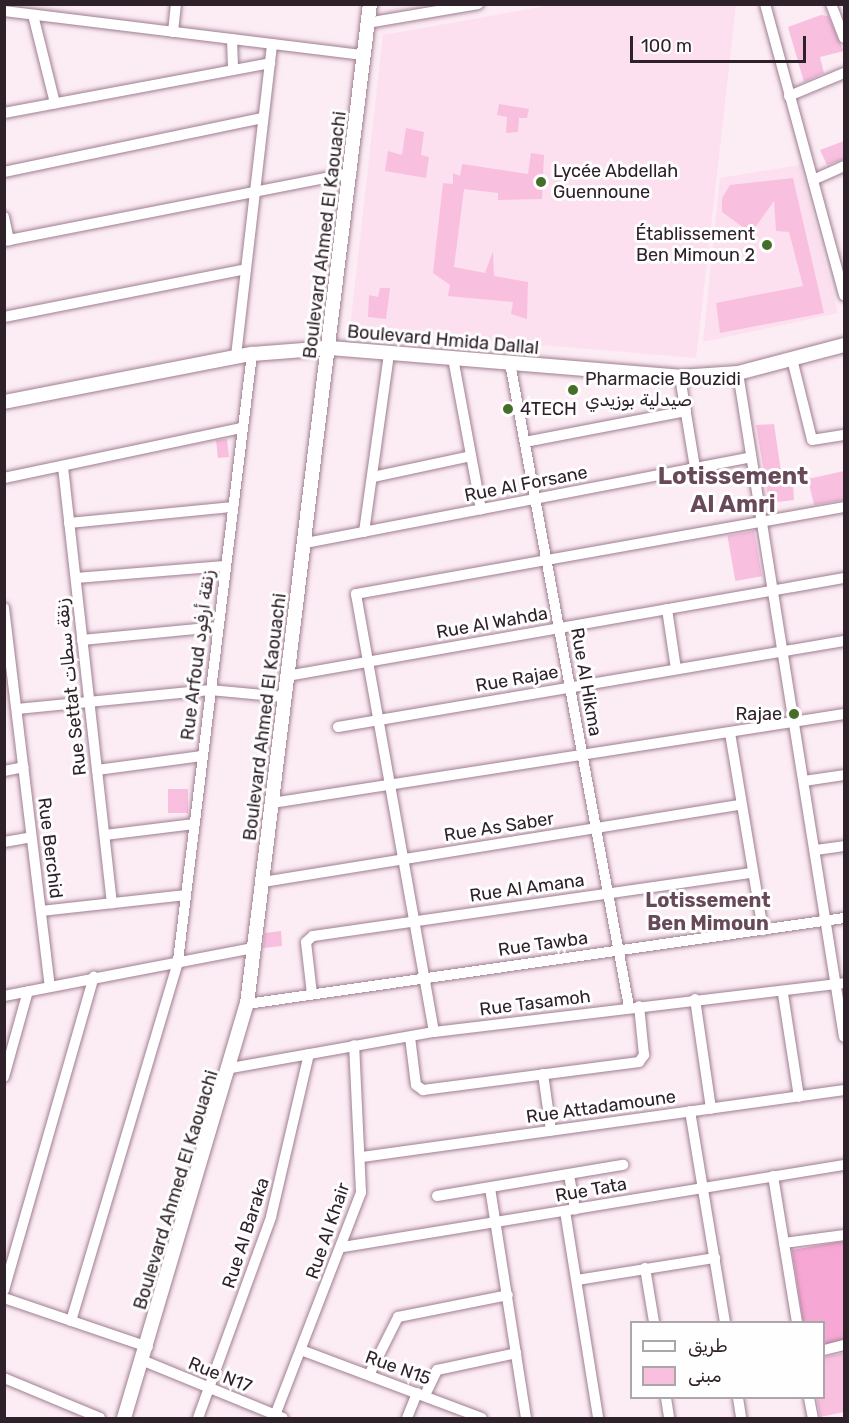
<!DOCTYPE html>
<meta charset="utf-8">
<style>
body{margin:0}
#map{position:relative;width:849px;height:1423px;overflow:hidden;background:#fcecf4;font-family:Rubik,Cairo,sans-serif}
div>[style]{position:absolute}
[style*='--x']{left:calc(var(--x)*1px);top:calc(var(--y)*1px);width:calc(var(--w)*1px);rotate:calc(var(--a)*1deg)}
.built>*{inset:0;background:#fce0ef}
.green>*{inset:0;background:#f6a7d4}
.building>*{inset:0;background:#f9bfdf;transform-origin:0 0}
.roads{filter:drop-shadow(0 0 2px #a07e91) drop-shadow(0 0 2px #a07e91)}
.minor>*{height:10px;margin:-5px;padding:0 5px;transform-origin:5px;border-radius:5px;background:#fff}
.tertiary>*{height:14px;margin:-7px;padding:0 7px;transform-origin:7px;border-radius:7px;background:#fff}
.dots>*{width:16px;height:16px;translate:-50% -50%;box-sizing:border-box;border:3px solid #fefefe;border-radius:50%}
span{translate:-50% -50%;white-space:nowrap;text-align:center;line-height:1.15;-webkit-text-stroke:6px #fefefe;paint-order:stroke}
.poi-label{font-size:18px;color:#2f2129}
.left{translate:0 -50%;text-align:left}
.right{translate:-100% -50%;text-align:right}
.street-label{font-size:18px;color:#2f2129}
.neighbourhood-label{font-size:20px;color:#68495a;font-weight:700}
.district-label{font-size:24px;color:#68495a;font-weight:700}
.frame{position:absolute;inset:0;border:6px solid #2f2129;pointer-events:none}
.legend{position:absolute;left:630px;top:1321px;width:195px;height:78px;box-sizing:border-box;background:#fefefe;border:2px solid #aba6a9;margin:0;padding:8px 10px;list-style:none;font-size:18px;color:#2f2129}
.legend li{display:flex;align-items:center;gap:12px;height:30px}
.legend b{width:30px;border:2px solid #aba6a9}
.scale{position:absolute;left:630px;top:36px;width:176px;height:27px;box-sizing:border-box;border:3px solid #2f2129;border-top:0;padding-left:8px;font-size:18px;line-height:21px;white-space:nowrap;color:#2f2129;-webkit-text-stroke:4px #fefefe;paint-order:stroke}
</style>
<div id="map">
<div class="built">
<i style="clip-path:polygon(552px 5px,736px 5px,696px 358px,350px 329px,383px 35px)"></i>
<i style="clip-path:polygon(800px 165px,838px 313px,703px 342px,720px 178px)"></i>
</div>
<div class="green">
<i style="clip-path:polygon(844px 1241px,844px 1341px,824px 1347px,824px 1322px,803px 1322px,792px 1250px)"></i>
</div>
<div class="building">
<i style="clip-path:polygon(821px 15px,828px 16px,844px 51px,820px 57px,824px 73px,804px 82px,788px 27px)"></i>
<i style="clip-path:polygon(499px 104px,529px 109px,527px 118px,519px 118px,518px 132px,506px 133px,507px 117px,497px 115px)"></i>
<i style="clip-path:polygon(406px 128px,424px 132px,421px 155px,429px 157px,426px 178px,385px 171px,388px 151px,402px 155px)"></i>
<i style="clip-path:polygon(844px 141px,844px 159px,827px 165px,820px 150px)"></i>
<i style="clip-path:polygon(531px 153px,544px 155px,542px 199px,498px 200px,498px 193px,464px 189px,454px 267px,485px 273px,493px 251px,494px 276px,528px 282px,527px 319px,511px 314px,513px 302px,448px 296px,450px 285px,433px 273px,443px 183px,453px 184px,453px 173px,460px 176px,462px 164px,528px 174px)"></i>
<i style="clip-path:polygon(793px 178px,824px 313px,720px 333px,716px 303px,803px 286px,789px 232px,776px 231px,774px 201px,751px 233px,722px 212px,722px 198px,730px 185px)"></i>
<i style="clip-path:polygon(380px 288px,390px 288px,386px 319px,368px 317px,369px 295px,378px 297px)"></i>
<i style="clip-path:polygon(774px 424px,783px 485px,793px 485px,794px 500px,769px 503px,756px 425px)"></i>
<i style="left:227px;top:439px;width:18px;height:11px;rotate:84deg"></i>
<i style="clip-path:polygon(844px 471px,844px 500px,814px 505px,808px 479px)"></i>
<i style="left:754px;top:531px;width:46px;height:27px;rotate:80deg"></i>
<i style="left:188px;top:789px;width:24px;height:20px;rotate:90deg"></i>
<i style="clip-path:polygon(281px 931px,282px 946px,263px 948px,265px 933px)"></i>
<i style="clip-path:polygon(844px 1353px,844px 1412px,820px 1417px,817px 1398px,824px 1398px,824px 1357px)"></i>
</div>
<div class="roads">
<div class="minor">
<i style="--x:765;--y:4;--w:302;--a:74.8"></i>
<i style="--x:831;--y:4;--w:36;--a:69"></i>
<i style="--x:4;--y:11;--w:362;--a:7"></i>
<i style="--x:33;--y:15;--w:91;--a:76"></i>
<i style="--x:367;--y:23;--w:113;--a:-9.7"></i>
<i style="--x:173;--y:32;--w:28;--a:-84"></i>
<i style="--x:232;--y:39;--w:27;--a:88"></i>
<i style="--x:789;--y:96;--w:60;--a:-22.7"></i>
<i style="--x:4;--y:113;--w:271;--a:-10.6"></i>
<i style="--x:4;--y:172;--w:264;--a:-11.8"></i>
<i style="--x:813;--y:180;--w:34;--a:-24"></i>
<i style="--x:4;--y:217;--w:24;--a:78"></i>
<i style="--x:4;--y:241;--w:354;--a:-11.1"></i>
<i style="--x:4;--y:317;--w:243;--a:-11.2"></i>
<i style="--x:236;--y:356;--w:314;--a:-83.4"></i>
<i style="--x:453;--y:358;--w:154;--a:79.5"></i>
<i style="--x:792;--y:359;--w:83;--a:76.1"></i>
<i style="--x:812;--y:440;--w:32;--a:-9"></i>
<i style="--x:510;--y:363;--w:655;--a:79.53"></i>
<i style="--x:738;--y:373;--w:672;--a:80.93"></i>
<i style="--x:680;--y:377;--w:92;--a:80.6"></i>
<i style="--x:525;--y:442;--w:164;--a:-10.9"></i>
<i style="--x:63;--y:467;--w:439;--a:83.6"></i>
<i style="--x:373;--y:477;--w:100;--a:-12.1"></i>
<i style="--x:4;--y:478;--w:243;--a:-11.9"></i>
<i style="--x:69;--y:523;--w:165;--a:-5.6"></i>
<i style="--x:364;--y:532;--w:181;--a:-82"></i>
<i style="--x:306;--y:543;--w:453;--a:-10.9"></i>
<i style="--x:76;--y:578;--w:149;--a:-4.6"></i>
<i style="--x:4;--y:608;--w:381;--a:83.1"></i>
<i style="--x:667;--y:609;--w:61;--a:81.5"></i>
<i style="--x:82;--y:640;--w:137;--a:-5.5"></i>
<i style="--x:287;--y:676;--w:566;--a:-9.98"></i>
<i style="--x:17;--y:709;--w:194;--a:-5.6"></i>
<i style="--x:210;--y:690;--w:75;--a:5.3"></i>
<i style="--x:338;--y:727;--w:513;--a:-9.65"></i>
<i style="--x:730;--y:733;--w:200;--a:80.5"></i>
<i style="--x:97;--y:770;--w:106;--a:-7.6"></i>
<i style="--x:4;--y:771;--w:20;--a:-11"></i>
<i style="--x:804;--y:781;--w:40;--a:-8.5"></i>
<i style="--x:272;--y:803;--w:579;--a:-8.84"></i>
<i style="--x:105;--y:835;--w:90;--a:-7"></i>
<i style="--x:4;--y:842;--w:27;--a:-10"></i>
<i style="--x:816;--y:850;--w:28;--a:-8"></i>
<i style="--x:263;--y:882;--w:484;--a:-9.2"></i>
<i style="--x:41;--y:911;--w:146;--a:-6.3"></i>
<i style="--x:312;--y:994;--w:52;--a:-96.6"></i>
<i style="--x:306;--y:942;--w:9;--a:-41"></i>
<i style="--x:313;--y:936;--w:443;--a:-8.2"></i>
<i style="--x:783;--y:994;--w:104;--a:81.2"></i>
<i style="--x:4;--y:996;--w:255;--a:-10.9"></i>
<i style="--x:695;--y:999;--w:111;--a:81.7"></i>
<i style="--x:247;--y:1004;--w:603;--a:-8.2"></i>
<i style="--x:434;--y:1032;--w:445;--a:-100.1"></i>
<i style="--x:356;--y:594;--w:496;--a:-10.1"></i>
<i style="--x:410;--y:1037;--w:48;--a:82.9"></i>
<i style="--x:416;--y:1085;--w:9;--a:36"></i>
<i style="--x:423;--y:1090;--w:218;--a:-7.4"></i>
<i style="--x:639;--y:1062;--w:9;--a:-54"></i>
<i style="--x:644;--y:1055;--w:49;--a:-95.8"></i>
<i style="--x:231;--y:1068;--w:206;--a:-10.1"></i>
<i style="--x:434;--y:1032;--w:413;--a:-6.8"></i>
<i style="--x:543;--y:1074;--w:57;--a:81.9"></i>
<i style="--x:4;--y:1077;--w:89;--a:-74.4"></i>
<i style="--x:690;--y:1111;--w:214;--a:80.6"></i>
<i style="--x:362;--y:1157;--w:487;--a:-7.9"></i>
<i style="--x:569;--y:1175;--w:35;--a:80"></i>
<i style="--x:773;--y:1176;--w:148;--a:80.7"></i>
<i style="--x:490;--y:1188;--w:233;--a:81.1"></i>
<i style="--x:437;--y:1196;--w:189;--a:-9.5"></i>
<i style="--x:565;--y:1211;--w:210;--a:80.9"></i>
<i style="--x:784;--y:1243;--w:61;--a:-7.6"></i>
<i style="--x:343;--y:1247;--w:508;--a:-9.3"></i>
<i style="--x:645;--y:1268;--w:55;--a:80.5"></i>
<i style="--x:577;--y:1280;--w:140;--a:-9.1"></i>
<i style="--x:4;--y:1290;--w:326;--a:-74"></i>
<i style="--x:4;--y:1298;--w:152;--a:18.8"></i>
<i style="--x:71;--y:1321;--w:376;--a:-73.4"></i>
<i style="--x:178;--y:961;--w:611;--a:-83.05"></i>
<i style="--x:301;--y:1350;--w:193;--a:20.6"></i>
<i style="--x:824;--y:1350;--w:21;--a:-14"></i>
<i style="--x:144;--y:1361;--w:150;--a:22.3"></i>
<i style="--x:369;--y:1375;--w:65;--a:-63.4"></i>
<i style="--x:398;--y:1317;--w:112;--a:-11.3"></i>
<i style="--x:4;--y:1378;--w:104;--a:22.6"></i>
<i style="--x:425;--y:1395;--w:28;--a:-64"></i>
<i style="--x:437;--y:1370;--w:81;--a:-12.1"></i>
<i style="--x:666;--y:1398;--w:20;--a:81"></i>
<i style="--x:738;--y:1398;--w:20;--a:81"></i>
<i style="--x:809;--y:1398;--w:20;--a:79"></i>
<i style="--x:198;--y:1418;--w:214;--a:-70"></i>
<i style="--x:271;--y:1217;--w:167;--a:-76.9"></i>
<i style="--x:274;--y:1418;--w:242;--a:-68.9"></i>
<i style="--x:361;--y:1192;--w:147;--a:-92.7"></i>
<i style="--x:407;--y:1418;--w:27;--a:-68"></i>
</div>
<div class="tertiary">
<i style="--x:4;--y:402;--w:253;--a:-11"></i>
<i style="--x:252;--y:354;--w:78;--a:-4.4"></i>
<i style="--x:330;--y:348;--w:351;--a:4.7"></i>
<i style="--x:680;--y:377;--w:58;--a:-3.9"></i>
<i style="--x:738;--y:373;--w:110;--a:-14.8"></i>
<i style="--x:124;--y:1418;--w:432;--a:-73.5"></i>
<i style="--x:247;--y:1004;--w:1008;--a:-82.99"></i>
</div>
</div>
<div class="dots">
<i style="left:541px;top:182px;background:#456e29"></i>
<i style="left:767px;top:245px;background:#456e29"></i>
<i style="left:573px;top:390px;background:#456e29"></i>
<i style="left:508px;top:409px;background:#456e29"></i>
<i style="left:794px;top:714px;background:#456e29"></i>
</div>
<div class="poi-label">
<span class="left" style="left:553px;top:182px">Lycée Abdellah<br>Guennoune</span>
<span class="right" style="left:755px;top:245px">Établissement<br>Ben Mimoun 2</span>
<span class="left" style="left:585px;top:390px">Pharmacie Bouzidi<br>صيدلية بوزيدي</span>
<span class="left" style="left:520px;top:409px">4TECH</span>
<span class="right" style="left:782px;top:714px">Rajae</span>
</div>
<div class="street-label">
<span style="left:325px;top:235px;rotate:-83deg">Boulevard Ahmed El Kaouachi</span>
<span style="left:443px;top:340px;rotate:5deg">Boulevard Hmida Dallal</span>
<span style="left:526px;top:484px;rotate:-11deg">Rue Al Forsane</span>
<span style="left:492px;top:623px;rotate:-10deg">Rue Al Wahda</span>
<span style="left:198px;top:655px;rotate:-83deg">Rue Arfoud زنقة أرفود</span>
<span style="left:517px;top:679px;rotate:-10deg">Rue Rajae</span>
<span style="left:586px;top:682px;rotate:80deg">Rue Al Hikma</span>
<span style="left:71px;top:687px;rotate:-96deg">Rue Settat زنقة سطات</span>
<span style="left:265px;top:717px;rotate:-83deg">Boulevard Ahmed El Kaouachi</span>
<span style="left:499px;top:827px;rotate:-9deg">Rue As Saber</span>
<span style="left:50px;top:848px;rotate:83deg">Rue Berchid</span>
<span style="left:527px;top:888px;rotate:-8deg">Rue Al Amana</span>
<span style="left:543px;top:944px;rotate:-8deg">Rue Tawba</span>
<span style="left:535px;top:1003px;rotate:-7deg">Rue Tasamoh</span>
<span style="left:601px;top:1107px;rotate:-8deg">Rue Attadamoune</span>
<span style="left:176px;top:1190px;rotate:-73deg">Boulevard Ahmed El Kaouachi</span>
<span style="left:591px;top:1190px;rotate:-10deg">Rue Tata</span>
<span style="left:328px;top:1231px;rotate:-71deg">Rue Al Khair</span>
<span style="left:246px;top:1233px;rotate:-72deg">Rue Al Baraka</span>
<span style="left:398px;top:1368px;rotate:20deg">Rue N15</span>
<span style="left:220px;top:1375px;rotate:22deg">Rue N17</span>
</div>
<div class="neighbourhood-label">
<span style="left:708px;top:912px">Lotissement<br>Ben Mimoun</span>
</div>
<div class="district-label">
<span style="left:733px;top:491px">Lotissement<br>Al Amri</span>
</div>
<div class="frame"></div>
<ul class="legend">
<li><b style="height:8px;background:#fff"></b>طريق</li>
<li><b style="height:16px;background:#f9bfdf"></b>مبنى</li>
</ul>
<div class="scale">100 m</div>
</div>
